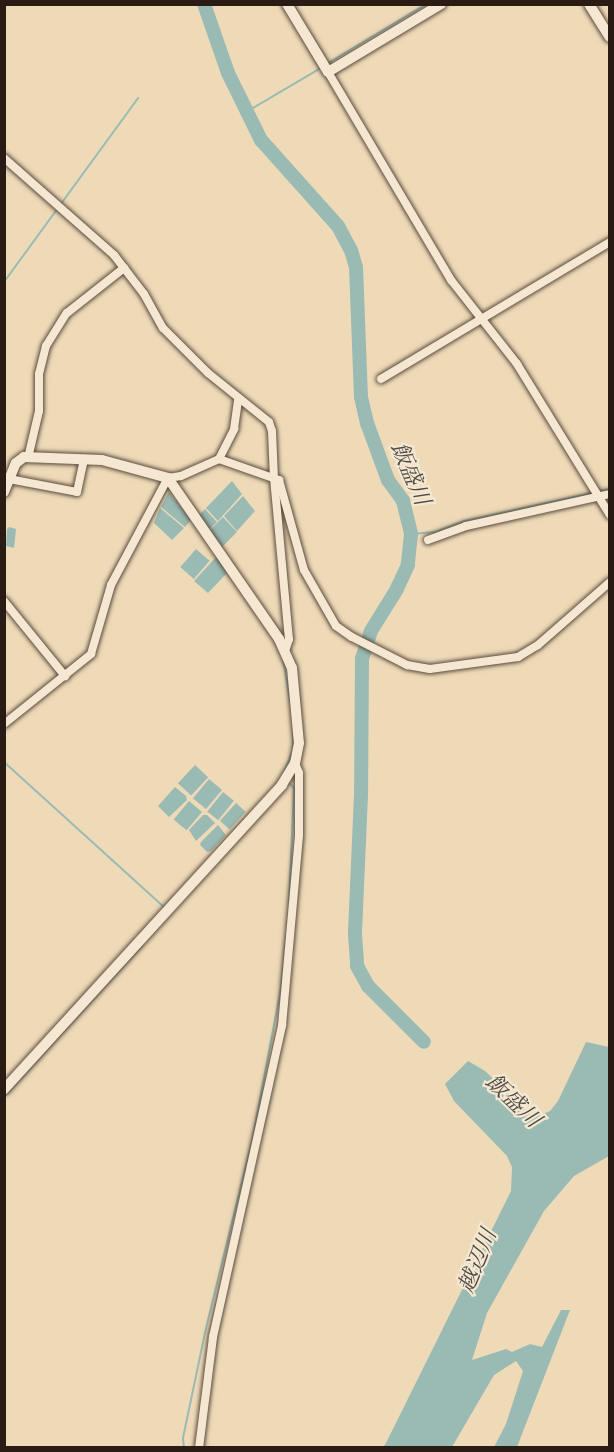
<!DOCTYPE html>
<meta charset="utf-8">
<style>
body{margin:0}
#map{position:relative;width:614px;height:1452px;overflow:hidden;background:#efdab8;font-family:Cardo,"Noto Serif JP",serif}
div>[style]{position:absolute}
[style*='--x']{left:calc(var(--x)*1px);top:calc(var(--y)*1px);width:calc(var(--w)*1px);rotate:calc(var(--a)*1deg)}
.water>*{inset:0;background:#9abab4;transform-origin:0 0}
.stream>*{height:2px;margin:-1px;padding:0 1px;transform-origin:1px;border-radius:1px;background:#9abab4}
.river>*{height:14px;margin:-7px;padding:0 7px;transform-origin:7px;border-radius:7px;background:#9abab4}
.roads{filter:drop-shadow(0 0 2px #5b4c3d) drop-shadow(0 0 2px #5b4c3d)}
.minor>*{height:8px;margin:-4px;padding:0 4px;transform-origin:4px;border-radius:4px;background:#f5e7d1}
.tertiary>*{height:10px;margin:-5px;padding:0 5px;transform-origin:5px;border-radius:5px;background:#f5e7d1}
span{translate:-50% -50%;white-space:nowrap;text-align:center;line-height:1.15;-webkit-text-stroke:4.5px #f5e7d1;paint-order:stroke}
.water-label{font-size:22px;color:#4c4b44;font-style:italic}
.frame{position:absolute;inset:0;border:6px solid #2a1c14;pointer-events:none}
</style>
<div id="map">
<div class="water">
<i style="clip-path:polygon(232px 481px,242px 494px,218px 521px,206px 508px)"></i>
<i style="clip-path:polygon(169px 492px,191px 520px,185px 527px,161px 507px)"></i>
<i style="clip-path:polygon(243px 496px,255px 511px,237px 531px,224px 516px)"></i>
<i style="clip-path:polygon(160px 508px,184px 528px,172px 540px,154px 523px)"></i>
<i style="clip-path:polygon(205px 509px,217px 522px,209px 530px,199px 515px)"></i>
<i style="clip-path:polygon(223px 517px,237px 532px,222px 547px,210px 530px)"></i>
<i style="clip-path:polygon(9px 527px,16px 529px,14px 548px,6px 546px,7px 529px)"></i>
<i style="left:196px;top:549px;width:18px;height:24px;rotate:41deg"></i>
<i style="clip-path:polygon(217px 556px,228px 572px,208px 593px,194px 581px)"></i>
<i style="left:195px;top:765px;width:18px;height:25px;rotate:43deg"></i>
<i style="left:209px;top:779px;width:17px;height:25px;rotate:40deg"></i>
<i style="clip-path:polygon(175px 787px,186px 796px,187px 800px,169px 817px,158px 806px)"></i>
<i style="left:223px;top:792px;width:14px;height:25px;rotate:39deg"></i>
<i style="left:189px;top:801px;width:17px;height:24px;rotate:40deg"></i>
<i style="left:236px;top:803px;width:13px;height:24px;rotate:42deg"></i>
<i style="clip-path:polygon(203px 815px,207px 815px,215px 823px,196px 841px,189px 830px)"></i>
<i style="clip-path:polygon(218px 825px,226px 835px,211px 851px,207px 852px,200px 845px,201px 842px)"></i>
<i style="clip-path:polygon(586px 1042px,609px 1047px,609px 1156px,574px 1176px,544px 1211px,487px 1313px,472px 1360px,506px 1349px,512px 1352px,530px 1344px,542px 1347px,561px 1310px,570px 1310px,517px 1447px,494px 1447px,506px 1424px,523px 1371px,516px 1361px,494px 1375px,452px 1447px,381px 1447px,385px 1445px,511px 1191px,512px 1167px,507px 1156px,454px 1101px,445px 1084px,468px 1061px,485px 1071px,530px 1114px,540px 1115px,550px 1111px,558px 1101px)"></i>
</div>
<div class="stream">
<i style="--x:328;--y:63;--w:114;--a:-31"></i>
<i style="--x:246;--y:112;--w:87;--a:-30.4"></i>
<i style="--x:4;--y:282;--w:228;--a:-53.9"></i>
<i style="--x:598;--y:491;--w:12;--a:-9"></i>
<i style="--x:411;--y:534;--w:24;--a:-5"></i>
<i style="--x:435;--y:532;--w:31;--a:-21"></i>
<i style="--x:464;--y:521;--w:131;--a:-12.3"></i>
<i style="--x:283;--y:659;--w:43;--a:80.5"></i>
<i style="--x:293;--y:749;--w:15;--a:-90"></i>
<i style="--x:4;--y:762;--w:217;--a:42.2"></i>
<i style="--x:282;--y:778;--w:26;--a:-69"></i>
<i style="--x:289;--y:783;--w:7;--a:45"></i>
<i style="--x:294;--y:788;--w:113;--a:92.5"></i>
<i style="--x:4;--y:1097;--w:205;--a:-47.6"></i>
<i style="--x:184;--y:1448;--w:10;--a:-96"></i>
<i style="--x:183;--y:1438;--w:112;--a:-78.2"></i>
<i style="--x:206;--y:1328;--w:198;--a:-76.2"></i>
<i style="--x:253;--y:1136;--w:151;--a:-79.3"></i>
<i style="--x:281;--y:988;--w:52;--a:-84.5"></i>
</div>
<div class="river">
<i style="--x:204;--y:4;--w:73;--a:70.8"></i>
<i style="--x:228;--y:73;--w:75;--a:63.8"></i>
<i style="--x:261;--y:140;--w:115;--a:48.2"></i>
<i style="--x:338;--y:226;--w:27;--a:62"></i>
<i style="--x:351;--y:250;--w:18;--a:74"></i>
<i style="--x:356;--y:267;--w:130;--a:87.8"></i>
<i style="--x:361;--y:397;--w:27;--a:77"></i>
<i style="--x:367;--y:423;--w:61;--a:69.8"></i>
<i style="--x:388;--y:480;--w:26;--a:54"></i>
<i style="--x:403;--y:501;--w:34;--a:76"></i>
<i style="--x:411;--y:534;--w:31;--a:96"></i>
<i style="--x:408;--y:565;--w:26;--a:115"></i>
<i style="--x:397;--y:589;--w:49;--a:121.8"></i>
<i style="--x:371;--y:631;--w:28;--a:108"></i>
<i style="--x:362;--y:658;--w:137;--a:90.4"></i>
<i style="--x:361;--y:795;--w:139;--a:92.5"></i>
<i style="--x:355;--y:934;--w:32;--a:86"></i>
<i style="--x:357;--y:966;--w:23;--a:61"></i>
<i style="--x:368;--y:986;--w:79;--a:45"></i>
</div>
<div class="roads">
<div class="minor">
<i style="--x:328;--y:72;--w:242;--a:59.4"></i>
<i style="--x:451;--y:280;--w:107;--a:51.8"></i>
<i style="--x:517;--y:364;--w:177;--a:58.4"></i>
<i style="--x:4;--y:158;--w:147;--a:41.4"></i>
<i style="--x:114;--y:255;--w:49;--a:52.4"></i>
<i style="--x:144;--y:294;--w:39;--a:61"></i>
<i style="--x:163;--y:328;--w:64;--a:45"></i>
<i style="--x:208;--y:373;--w:78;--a:38.8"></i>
<i style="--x:269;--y:422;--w:9;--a:72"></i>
<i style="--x:272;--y:431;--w:47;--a:87.6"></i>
<i style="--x:274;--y:478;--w:162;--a:84.7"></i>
<i style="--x:289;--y:639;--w:13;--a:108"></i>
<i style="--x:381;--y:379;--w:267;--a:-30.9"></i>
<i style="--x:28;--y:458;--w:48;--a:-76.8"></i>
<i style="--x:39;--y:411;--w:37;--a:-90"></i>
<i style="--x:39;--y:374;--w:29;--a:-76"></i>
<i style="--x:46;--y:346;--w:39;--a:-58"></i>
<i style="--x:67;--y:313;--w:73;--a:-38.3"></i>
<i style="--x:219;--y:459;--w:34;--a:-63"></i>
<i style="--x:234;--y:429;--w:30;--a:-82"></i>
<i style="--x:9;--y:479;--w:69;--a:10.8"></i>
<i style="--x:77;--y:492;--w:34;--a:-78"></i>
<i style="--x:428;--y:540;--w:40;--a:-20.2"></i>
<i style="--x:466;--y:526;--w:148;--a:-12.5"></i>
<i style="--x:4;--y:601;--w:97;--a:50.9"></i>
<i style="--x:4;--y:724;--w:112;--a:-38.8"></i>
<i style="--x:91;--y:654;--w:72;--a:-73.8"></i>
<i style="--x:111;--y:585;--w:121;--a:-62"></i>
<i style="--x:168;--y:478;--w:13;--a:-9"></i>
<i style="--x:181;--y:476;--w:42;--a:-24.1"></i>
<i style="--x:219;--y:459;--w:64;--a:19.3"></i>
<i style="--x:279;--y:480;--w:93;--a:74.5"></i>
<i style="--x:304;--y:570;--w:64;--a:60.3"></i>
<i style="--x:336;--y:626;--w:19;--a:35"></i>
<i style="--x:352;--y:637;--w:62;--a:27"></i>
<i style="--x:407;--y:665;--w:23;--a:10"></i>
<i style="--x:430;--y:669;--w:89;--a:-7.8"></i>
<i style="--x:518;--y:657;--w:23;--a:-31"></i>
<i style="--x:538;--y:645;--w:96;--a:-41.2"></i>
<i style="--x:199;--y:1448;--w:112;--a:-82.8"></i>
<i style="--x:213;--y:1337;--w:319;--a:-77.5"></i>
<i style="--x:282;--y:1026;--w:192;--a:-84.9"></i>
<i style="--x:299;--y:835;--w:62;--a:-90"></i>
<i style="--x:299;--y:773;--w:11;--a:-112"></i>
</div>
<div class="tertiary">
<i style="--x:287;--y:4;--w:79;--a:58.9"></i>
<i style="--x:328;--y:72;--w:132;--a:-31"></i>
<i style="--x:589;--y:4;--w:39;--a:58"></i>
<i style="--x:4;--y:492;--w:31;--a:-68"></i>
<i style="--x:16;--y:463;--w:10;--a:-37"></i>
<i style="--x:24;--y:457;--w:78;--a:2.2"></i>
<i style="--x:102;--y:460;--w:68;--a:15.3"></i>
<i style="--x:168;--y:478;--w:196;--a:55.4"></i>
<i style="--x:279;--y:639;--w:32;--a:66"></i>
<i style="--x:292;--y:668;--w:75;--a:84.7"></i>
<i style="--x:299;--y:743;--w:20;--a:101"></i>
<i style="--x:295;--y:763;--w:26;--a:121"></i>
<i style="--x:282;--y:785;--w:412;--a:132.4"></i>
</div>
</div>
<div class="water-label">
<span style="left:410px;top:474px;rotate:67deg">飯盛川</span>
<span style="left:513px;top:1101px;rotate:44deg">飯盛川</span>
<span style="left:478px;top:1261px;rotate:-68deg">越辺川</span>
</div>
<div class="frame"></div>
</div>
